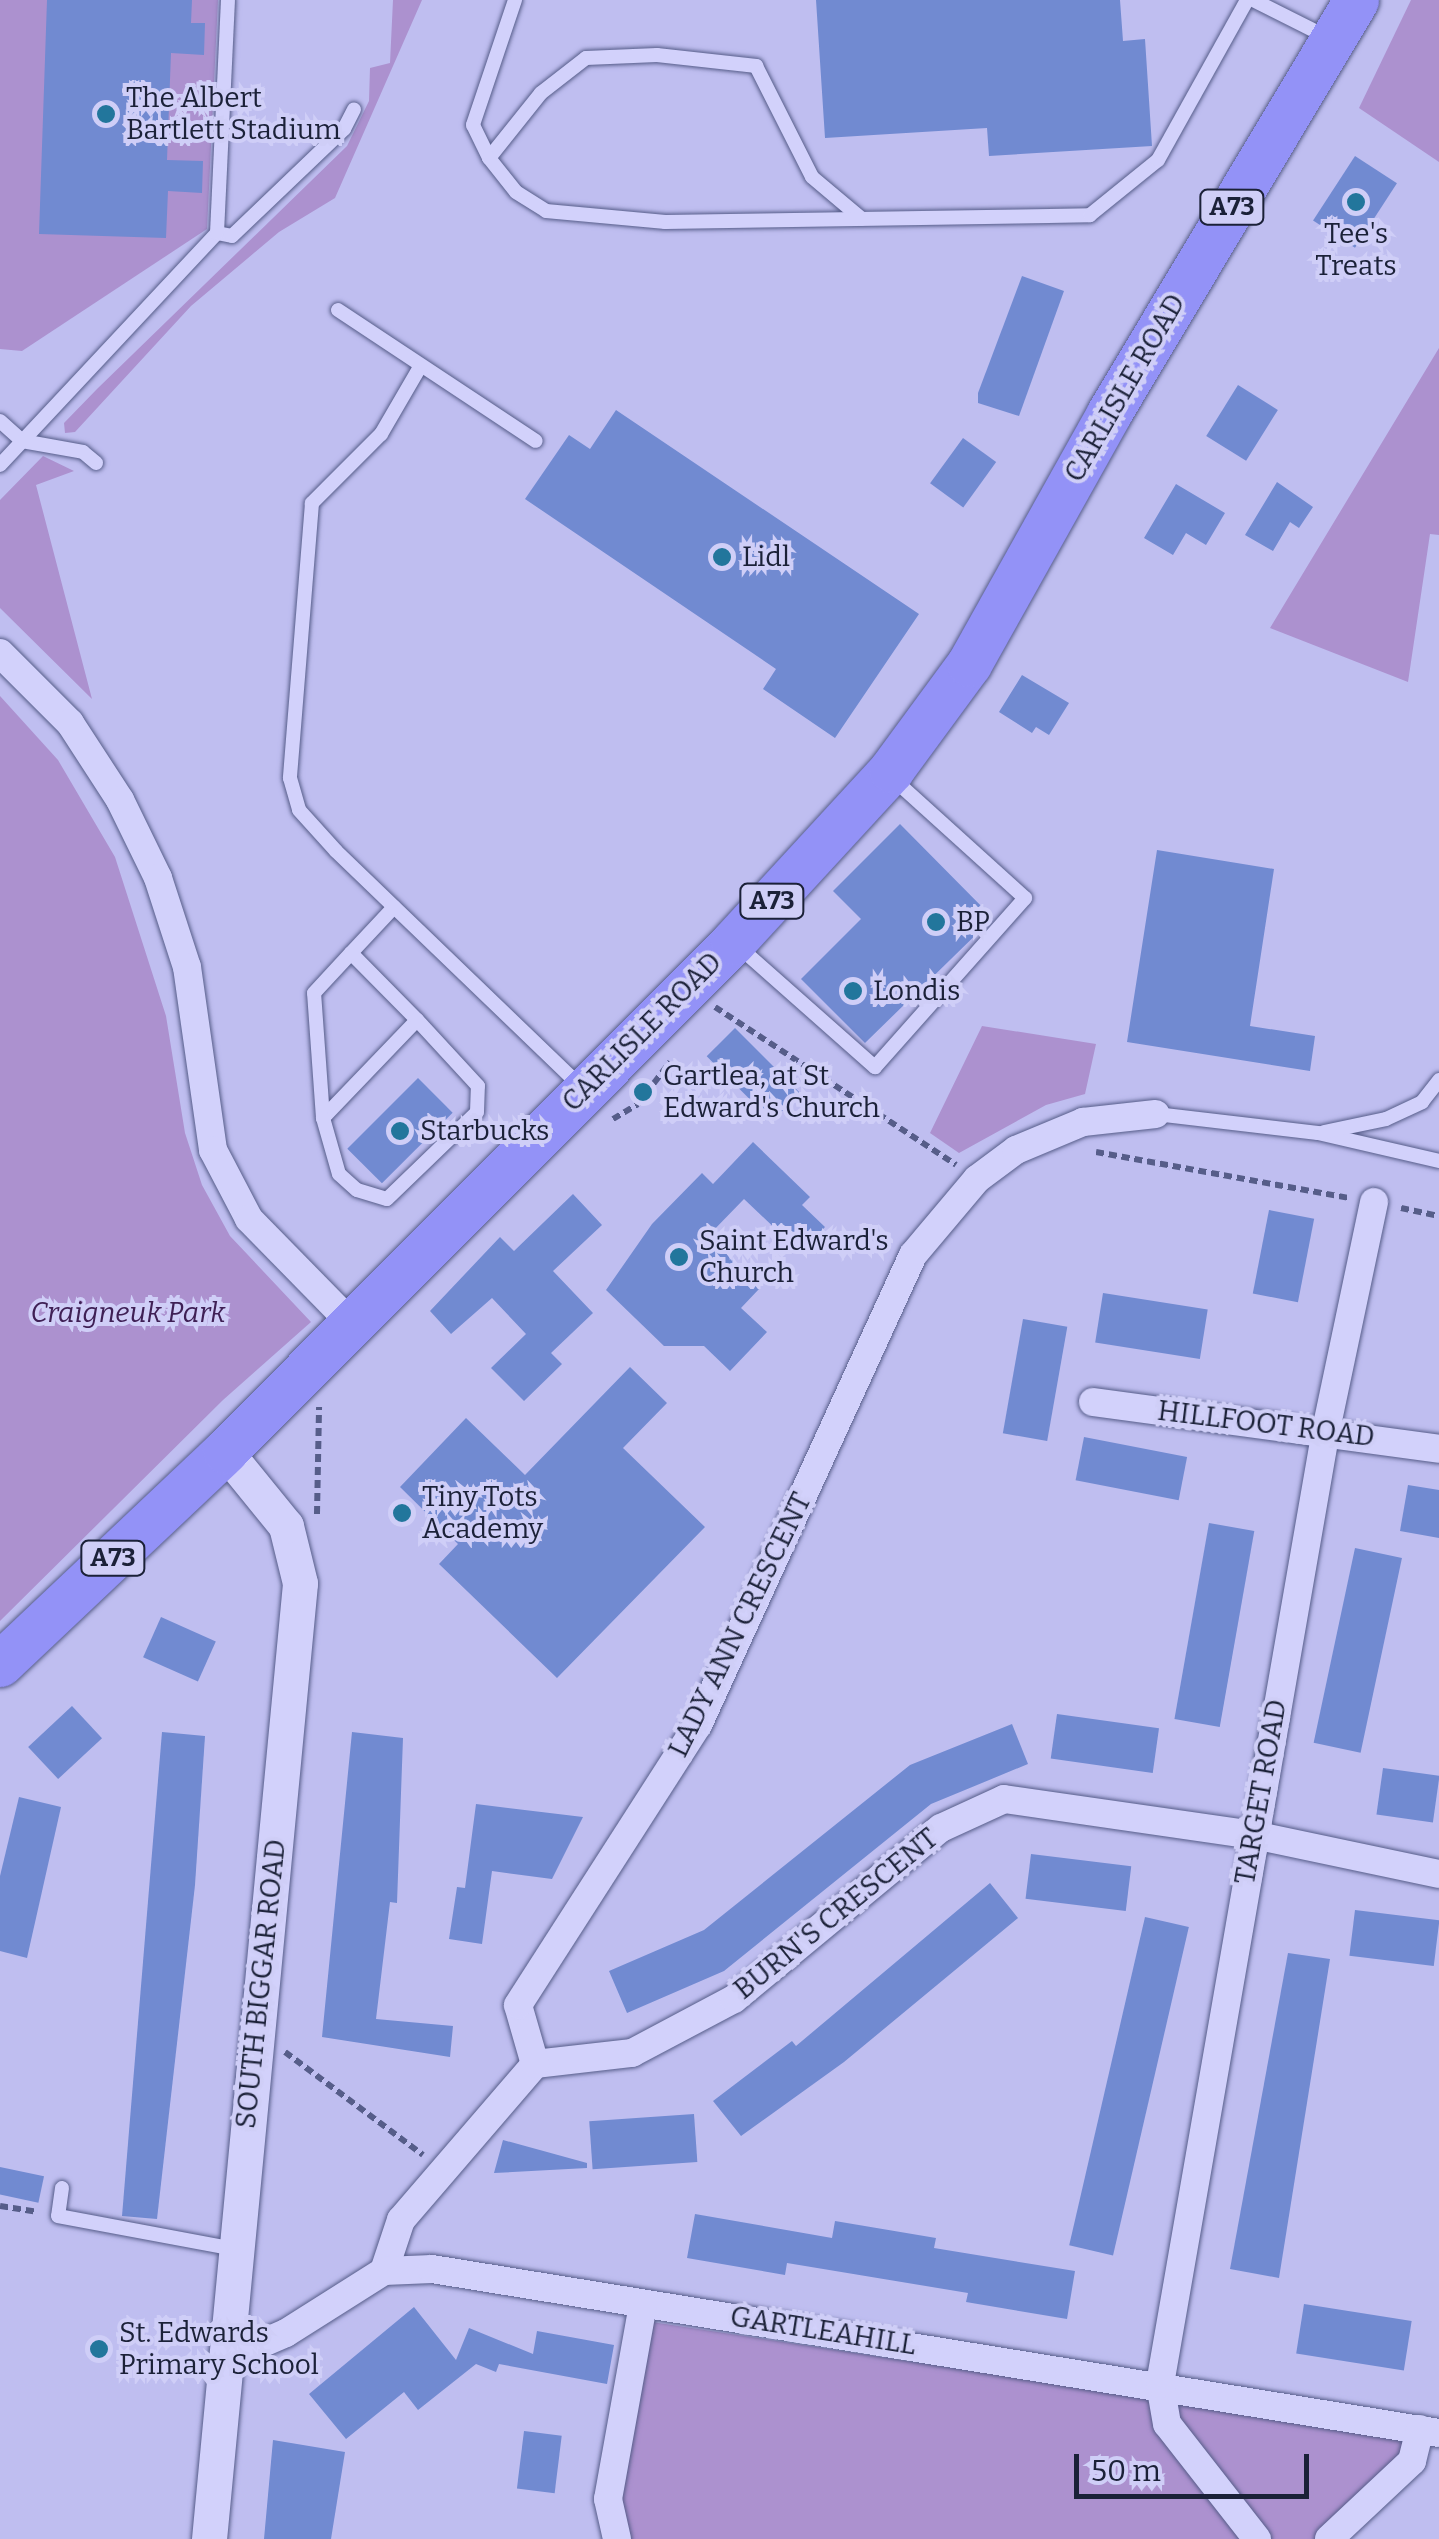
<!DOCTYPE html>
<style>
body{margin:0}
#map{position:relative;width:1439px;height:2539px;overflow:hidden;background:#bfbef0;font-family:Bitter,serif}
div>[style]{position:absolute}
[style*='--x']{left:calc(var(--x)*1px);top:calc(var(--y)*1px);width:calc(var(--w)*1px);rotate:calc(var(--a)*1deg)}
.green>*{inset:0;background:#ac91cf}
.building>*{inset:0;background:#718ad1;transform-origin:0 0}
.path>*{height:6px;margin-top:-3px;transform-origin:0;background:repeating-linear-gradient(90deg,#565d89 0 8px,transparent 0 13px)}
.roads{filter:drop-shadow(0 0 2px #565d89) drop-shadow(0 0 2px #565d89)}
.service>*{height:14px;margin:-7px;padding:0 7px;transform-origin:7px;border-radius:7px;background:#d2d1fb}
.minor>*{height:28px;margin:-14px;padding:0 14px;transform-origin:14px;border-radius:14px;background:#d2d1fb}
.tertiary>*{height:35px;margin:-17.5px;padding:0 17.5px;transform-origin:17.5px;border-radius:17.5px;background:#d2d1fb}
.primary>*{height:45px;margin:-22.5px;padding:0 22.5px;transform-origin:22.5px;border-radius:22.5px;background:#9392f7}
.dots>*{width:28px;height:28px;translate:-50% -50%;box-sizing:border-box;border:5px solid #cfcef7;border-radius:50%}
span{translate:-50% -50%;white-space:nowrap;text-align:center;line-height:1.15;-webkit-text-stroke:8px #cfcef7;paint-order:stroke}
.shield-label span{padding:2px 8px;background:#cfcef7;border:2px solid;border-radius:8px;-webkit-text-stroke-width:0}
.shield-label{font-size:25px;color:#1b2138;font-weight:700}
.poi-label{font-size:28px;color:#1b2138}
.left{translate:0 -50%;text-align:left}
.street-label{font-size:28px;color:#1b2138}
.park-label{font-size:28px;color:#3f2055;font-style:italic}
.scale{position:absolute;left:1074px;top:2454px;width:235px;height:45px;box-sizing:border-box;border:5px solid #1b2138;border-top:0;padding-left:12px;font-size:30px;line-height:35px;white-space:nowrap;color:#1b2138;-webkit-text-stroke:8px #cfcef7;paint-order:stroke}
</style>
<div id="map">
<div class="green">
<i style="clip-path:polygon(0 0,218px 0,207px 229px,22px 351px,0 349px)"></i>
<i style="clip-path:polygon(393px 0,422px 0,335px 198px,279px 232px,191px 306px,75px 432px,65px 433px,64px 423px,97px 389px,347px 146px,369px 101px,370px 68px,390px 63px)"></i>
<i style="clip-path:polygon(1411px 0,1439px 0,1439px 162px,1359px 108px)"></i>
<i style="clip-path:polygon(1439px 348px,1439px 535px,1430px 534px,1408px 682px,1270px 628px)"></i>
<i style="clip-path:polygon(43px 456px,74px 471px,36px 485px,92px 699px,0 608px,0 500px)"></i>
<i style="clip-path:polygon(0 696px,58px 760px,115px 857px,166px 1016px,185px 1133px,202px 1185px,230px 1236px,311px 1322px,223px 1400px,0 1621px)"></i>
<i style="clip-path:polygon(982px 1026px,1096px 1044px,1085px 1094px,1046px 1105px,959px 1153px,930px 1133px)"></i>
<i style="clip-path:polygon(652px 2322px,1326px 2425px,1409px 2438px,1401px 2457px,1317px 2539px,626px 2539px,615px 2497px)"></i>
</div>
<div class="building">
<i style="clip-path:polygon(47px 0,192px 0,191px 23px,205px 23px,204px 55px,171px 53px,167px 160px,203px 161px,202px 193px,168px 191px,166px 238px,39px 234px)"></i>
<i style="clip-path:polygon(816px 0,1120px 0,1123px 41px,1145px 39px,1152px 146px,989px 156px,987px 128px,825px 138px)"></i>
<i style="left:1355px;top:156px;width:50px;height:77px;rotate:33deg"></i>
<i style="clip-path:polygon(1022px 276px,1064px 291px,1019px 416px,978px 403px,978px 393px)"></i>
<i style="left:1238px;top:385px;width:47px;height:60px;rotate:32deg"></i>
<i style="clip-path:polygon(616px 410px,919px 614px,835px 738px,763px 689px,776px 669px,525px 499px,569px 435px,590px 449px)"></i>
<i style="left:963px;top:438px;width:41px;height:56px;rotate:36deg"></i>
<i style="clip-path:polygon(1277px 482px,1313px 507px,1299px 528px,1290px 522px,1273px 551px,1245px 535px)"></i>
<i style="clip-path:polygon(1176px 484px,1225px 513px,1206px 545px,1186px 533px,1173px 555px,1144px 538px)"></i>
<i style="clip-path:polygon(1022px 675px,1069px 703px,1049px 735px,1036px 727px,1032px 733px,999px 712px)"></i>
<i style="clip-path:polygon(900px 824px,993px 918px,865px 1043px,801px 979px,861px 919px,833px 891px)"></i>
<i style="clip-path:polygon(1157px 850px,1274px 869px,1250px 1026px,1315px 1036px,1310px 1071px,1127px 1042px)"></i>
<i style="left:735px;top:1028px;width:92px;height:40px;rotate:45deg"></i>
<i style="left:418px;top:1078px;width:49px;height:100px;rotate:45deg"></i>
<i style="clip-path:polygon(753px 1142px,810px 1197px,802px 1205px,825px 1227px,801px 1253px,744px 1199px,709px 1235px,759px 1289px,741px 1308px,767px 1332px,730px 1371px,704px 1346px,664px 1346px,606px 1290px,652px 1224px,702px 1173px,713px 1184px)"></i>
<i style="clip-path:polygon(573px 1194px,602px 1225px,553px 1271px,593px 1313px,551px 1353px,562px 1364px,524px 1401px,491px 1368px,526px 1334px,492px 1298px,451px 1334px,430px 1311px,500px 1237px,514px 1251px)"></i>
<i style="left:1269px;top:1210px;width:46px;height:85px;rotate:11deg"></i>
<i style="left:1103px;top:1293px;width:106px;height:50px;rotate:9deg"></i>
<i style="left:1023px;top:1319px;width:45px;height:116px;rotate:10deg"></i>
<i style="clip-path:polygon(630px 1367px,667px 1403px,623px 1448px,705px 1527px,557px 1678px,439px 1564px,458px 1544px,400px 1487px,466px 1418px,525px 1475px)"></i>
<i style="left:1084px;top:1437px;width:105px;height:44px;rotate:11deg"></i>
<i style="clip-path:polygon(1408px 1485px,1439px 1490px,1439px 1538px,1400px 1531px)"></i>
<i style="left:1209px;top:1523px;width:46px;height:199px;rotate:10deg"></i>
<i style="left:1355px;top:1548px;width:48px;height:199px;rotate:12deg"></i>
<i style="left:161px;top:1617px;width:60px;height:44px;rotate:24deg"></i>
<i style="left:72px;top:1706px;width:44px;height:60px;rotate:47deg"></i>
<i style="left:1057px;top:1714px;width:103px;height:45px;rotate:8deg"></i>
<i style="clip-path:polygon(1012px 1724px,1028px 1764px,931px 1804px,724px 1971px,627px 2013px,609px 1971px,704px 1930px,910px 1765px)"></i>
<i style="clip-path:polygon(162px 1732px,205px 1736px,195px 1885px,157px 2219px,122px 2216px)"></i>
<i style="clip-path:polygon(352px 1732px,403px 1738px,397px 1903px,390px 1902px,376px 2019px,453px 2026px,450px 2057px,322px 2037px)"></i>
<i style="left:1383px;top:1768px;width:57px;height:47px;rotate:8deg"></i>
<i style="clip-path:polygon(19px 1797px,61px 1807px,27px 1958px,0 1951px,0 1876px)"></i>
<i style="clip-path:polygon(476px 1804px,583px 1817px,552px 1879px,492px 1871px,482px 1944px,449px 1939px,457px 1887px,465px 1888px)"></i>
<i style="left:1031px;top:1854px;width:101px;height:45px;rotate:7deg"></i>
<i style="clip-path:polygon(990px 1883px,1018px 1918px,844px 2062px,741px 2136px,713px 2101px,792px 2041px,796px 2046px)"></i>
<i style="left:1355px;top:1910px;width:85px;height:46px;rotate:7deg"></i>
<i style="left:1145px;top:1917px;width:45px;height:337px;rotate:13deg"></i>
<i style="clip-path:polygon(1288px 1953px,1330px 1959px,1279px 2278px,1230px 2269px)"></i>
<i style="left:694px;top:2114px;width:48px;height:105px;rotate:86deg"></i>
<i style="clip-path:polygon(503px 2140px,587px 2163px,587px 2168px,494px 2173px)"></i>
<i style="left:0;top:2167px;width:45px;height:27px;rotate:12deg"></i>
<i style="clip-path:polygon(695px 2214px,832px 2238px,835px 2221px,936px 2238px,934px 2248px,1075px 2271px,1067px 2319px,966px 2302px,968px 2293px,787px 2263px,785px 2275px,687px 2258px)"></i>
<i style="left:1304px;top:2304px;width:109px;height:50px;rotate:9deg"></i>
<i style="clip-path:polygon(414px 2307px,456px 2360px,469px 2328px,533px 2354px,537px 2331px,614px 2345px,607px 2384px,499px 2364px,496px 2372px,476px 2364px,418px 2410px,404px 2392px,346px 2439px,309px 2394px)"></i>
<i style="left:524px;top:2431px;width:38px;height:58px;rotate:7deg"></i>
<i style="clip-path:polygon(273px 2440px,345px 2452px,331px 2539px,264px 2539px)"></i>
</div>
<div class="path">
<i style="--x:715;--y:1007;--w:288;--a:33.2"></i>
<i style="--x:613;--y:1119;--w:29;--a:-31"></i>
<i style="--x:638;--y:1104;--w:53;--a:-52.7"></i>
<i style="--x:1096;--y:1152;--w:258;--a:10.3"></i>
<i style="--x:1401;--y:1208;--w:39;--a:12"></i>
<i style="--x:317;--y:1514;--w:107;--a:-88.9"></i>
<i style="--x:285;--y:2052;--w:172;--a:36.7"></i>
<i style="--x:0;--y:2206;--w:37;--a:9"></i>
</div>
<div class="roads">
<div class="service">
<i style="--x:515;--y:0;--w:132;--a:108.6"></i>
<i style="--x:473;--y:125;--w:37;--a:64"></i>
<i style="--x:489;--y:158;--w:83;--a:-51.3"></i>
<i style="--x:541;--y:93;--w:57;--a:-37.9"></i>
<i style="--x:586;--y:58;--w:71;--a:-2.4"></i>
<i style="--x:657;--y:55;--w:100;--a:6.3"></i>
<i style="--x:756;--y:66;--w:124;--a:63.2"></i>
<i style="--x:812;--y:177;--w:65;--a:40"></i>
<i style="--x:1253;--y:0;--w:85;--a:26.6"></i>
<i style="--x:489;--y:158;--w:43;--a:51.5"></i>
<i style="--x:516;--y:192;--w:36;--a:32"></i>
<i style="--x:546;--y:211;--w:120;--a:5.3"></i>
<i style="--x:665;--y:222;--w:425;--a:-0.9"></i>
<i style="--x:1090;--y:215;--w:87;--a:-39"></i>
<i style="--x:1158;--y:160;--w:183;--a:-60.9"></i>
<i style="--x:217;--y:233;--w:15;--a:11"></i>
<i style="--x:232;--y:236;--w:155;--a:-43.7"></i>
<i style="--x:344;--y:129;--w:22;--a:-63"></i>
<i style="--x:338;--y:310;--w:237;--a:33.5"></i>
<i style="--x:420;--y:367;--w:78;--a:120.2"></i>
<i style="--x:381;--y:434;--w:98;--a:135"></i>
<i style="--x:312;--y:503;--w:276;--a:94.6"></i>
<i style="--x:290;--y:778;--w:33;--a:74"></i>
<i style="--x:299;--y:810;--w:55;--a:47.9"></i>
<i style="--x:336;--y:851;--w:339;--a:43.9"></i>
<i style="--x:0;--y:421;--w:30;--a:42"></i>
<i style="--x:22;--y:441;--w:62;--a:10.2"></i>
<i style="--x:83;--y:452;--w:17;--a:40"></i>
<i style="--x:0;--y:465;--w:318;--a:-46.9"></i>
<i style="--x:217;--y:233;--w:233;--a:-87.3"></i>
<i style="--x:738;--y:946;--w:183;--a:41.5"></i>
<i style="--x:875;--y:1067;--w:226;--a:-48.4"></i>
<i style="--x:1025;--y:898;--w:179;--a:-137.9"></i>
<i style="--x:351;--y:953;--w:94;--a:45.4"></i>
<i style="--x:417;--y:1020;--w:136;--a:133.8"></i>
<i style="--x:323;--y:1118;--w:125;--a:-94.1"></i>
<i style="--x:314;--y:993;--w:54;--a:-47.2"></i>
<i style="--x:351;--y:953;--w:63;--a:-46.9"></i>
<i style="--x:1156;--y:1114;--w:163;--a:6.7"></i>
<i style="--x:1318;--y:1133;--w:124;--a:13"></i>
<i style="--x:323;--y:1118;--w:58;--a:74.1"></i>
<i style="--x:339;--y:1174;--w:24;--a:42"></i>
<i style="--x:357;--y:1190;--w:31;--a:17"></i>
<i style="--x:387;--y:1199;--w:125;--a:-44"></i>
<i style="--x:477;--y:1112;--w:26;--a:-88"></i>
<i style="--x:478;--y:1086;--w:90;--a:-132.7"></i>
<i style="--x:1324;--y:1132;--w:63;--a:-11.8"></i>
<i style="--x:1386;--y:1119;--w:40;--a:-25"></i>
<i style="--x:1422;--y:1102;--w:28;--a:-52"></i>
<i style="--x:62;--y:2188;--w:28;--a:98"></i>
<i style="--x:58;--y:2216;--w:179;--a:10.6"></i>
</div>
<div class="minor">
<i style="--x:0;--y:653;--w:99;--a:45"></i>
<i style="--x:70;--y:723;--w:92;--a:57"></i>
<i style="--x:120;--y:800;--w:87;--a:64"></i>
<i style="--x:158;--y:878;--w:94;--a:72"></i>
<i style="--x:187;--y:967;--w:185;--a:81.9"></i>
<i style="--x:213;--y:1150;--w:78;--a:62.4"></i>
<i style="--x:249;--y:1219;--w:146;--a:45.6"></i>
<i style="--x:1093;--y:1402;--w:349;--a:7.7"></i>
<i style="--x:535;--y:2064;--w:98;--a:-6.5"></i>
<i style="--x:632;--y:2053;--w:115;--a:-27.9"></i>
<i style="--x:734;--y:1999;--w:268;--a:-39.6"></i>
<i style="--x:941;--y:1828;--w:69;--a:-24.7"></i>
<i style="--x:1004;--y:1799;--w:253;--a:8.2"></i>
<i style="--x:1254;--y:1835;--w:189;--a:11.9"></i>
<i style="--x:384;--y:2271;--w:54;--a:-71.6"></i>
<i style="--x:401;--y:2220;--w:206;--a:-49.3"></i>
<i style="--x:535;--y:2064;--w:61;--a:-106.1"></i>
<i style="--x:518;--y:2005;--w:333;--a:-57.3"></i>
<i style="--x:698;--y:1725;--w:517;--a:-65.42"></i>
<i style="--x:913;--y:1255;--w:99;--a:-49.9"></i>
<i style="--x:977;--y:1179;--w:49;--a:-36.6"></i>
<i style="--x:1016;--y:1150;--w:73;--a:-22.7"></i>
<i style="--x:1083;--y:1122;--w:73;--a:-6.3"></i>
<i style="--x:226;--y:2359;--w:65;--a:-23.4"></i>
<i style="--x:286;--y:2333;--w:116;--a:-32.3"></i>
<i style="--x:384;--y:2271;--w:48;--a:-2.4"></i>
<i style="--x:432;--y:2269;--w:1020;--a:9.25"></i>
<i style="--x:617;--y:2539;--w:41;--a:-102.7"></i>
<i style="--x:608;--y:2499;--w:198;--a:-79.8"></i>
<i style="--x:1257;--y:2539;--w:146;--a:-128"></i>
<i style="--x:1167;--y:2424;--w:41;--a:-99.9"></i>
<i style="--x:1160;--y:2384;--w:968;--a:-80.13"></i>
<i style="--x:1326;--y:1430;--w:233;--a:-78.1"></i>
<i style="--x:1329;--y:2539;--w:114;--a:-43.2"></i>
<i style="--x:1412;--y:2461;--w:33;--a:-76"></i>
</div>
<div class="tertiary">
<i style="--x:209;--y:2539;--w:960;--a:-84.56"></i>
<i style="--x:300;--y:1583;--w:59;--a:-103.8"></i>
<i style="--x:286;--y:1526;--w:97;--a:-129.1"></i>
</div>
<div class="primary">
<i style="--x:0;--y:1664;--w:310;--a:-43.4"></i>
<i style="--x:225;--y:1451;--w:719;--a:-45.06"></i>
<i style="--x:733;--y:942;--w:234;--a:-47.4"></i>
<i style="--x:891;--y:770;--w:132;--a:-53.7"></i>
<i style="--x:969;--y:664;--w:287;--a:-60.8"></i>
<i style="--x:1109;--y:413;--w:481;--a:-59.1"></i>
</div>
</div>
<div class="dots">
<i style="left:106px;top:114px;background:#22769c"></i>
<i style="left:1356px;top:202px;background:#22769c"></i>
<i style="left:722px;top:557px;background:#22769c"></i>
<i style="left:936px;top:922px;background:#22769c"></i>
<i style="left:853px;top:991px;background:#22769c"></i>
<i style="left:643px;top:1092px;background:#22769c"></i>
<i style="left:400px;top:1131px;background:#22769c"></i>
<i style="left:679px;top:1257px;background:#22769c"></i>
<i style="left:402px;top:1513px;background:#22769c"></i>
<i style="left:99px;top:2349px;background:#22769c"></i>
</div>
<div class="shield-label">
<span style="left:1232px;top:207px">A73</span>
<span style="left:772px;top:901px">A73</span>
<span style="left:113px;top:1558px">A73</span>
</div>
<div class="poi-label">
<span class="left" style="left:126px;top:114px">The Albert<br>Bartlett Stadium</span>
<span style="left:1356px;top:250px">Tee's<br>Treats</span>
<span class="left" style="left:742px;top:557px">Lidl</span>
<span class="left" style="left:956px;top:922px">BP</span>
<span class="left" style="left:873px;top:991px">Londis</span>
<span class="left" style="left:663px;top:1092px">Gartlea, at St<br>Edward's Church</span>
<span class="left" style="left:420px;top:1131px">Starbucks</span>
<span class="left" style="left:699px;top:1257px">Saint Edward's<br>Church</span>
<span class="left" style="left:422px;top:1513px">Tiny Tots<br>Academy</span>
<span class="left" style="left:119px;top:2349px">St. Edwards<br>Primary School</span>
</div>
<div class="street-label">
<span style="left:1125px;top:388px;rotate:-60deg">CARLISLE ROAD</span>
<span style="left:642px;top:1032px;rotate:-45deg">CARLISLE ROAD</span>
<span style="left:1266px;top:1424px;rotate:7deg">HILLFOOT ROAD</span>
<span style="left:740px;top:1625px;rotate:-64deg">LADY ANN CRESCENT</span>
<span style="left:1261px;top:1792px;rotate:-80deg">TARGET ROAD</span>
<span style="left:836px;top:1914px;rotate:-39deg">BURN'S CRESCENT</span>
<span style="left:261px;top:1984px;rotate:-84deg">SOUTH BIGGAR ROAD</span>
<span style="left:823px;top:2331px;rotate:9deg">GARTLEAHILL</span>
</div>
<div class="park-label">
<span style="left:128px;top:1313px">Craigneuk Park</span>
</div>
<div class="scale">50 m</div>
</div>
